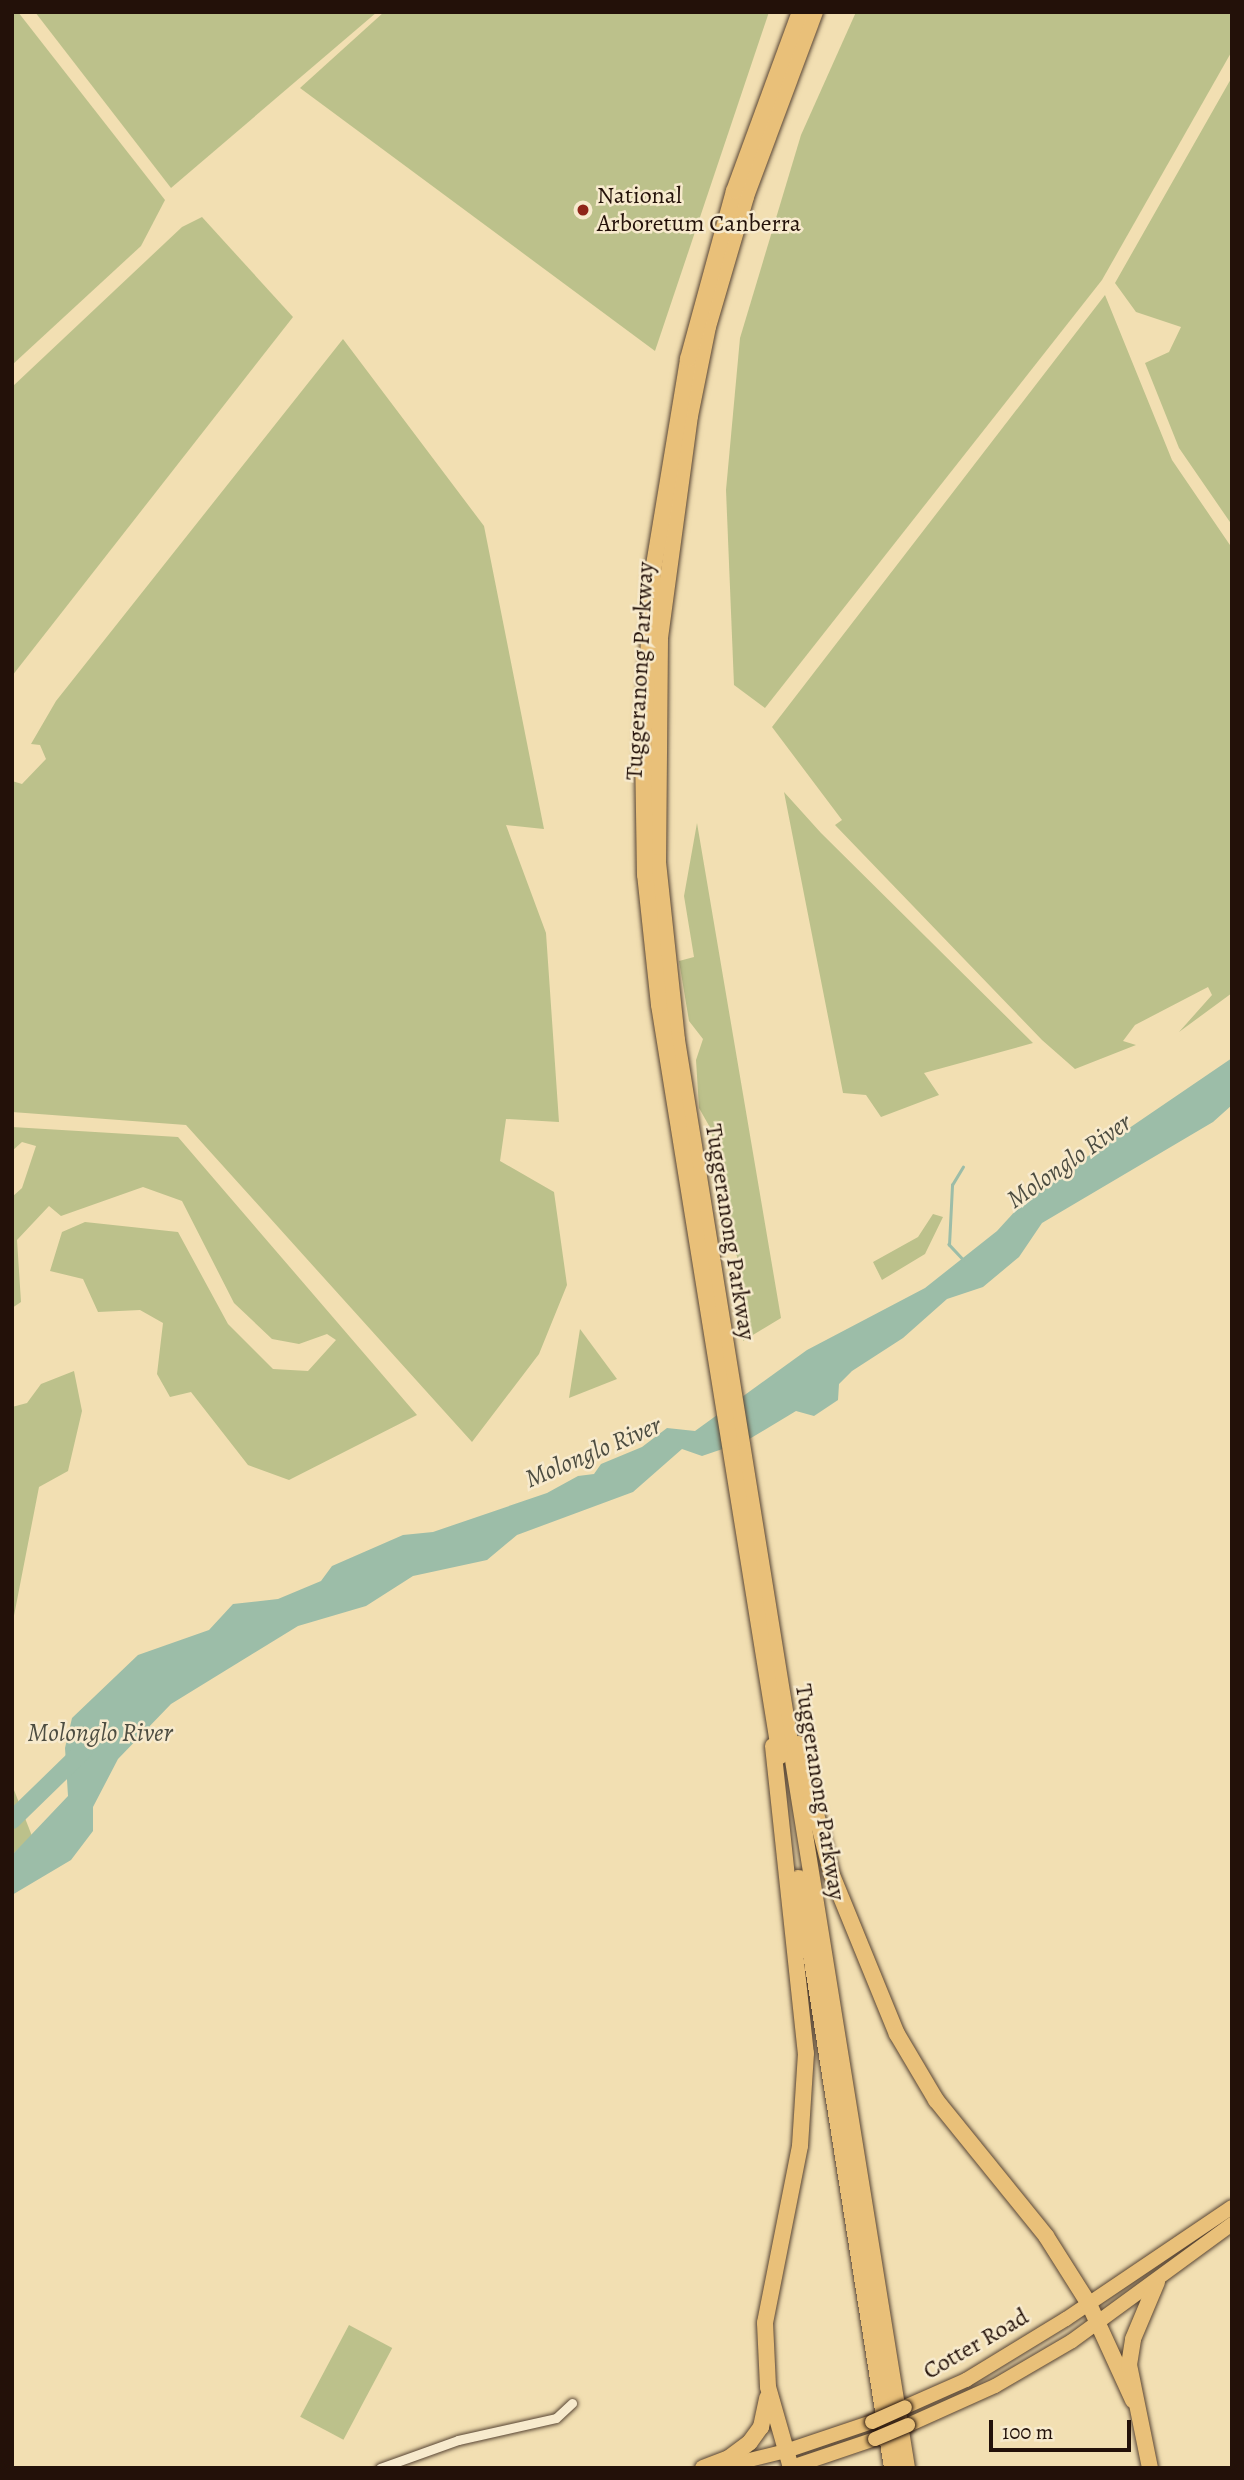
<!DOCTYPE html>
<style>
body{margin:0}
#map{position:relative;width:1244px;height:2480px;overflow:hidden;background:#f2dfb2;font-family:Alegreya,serif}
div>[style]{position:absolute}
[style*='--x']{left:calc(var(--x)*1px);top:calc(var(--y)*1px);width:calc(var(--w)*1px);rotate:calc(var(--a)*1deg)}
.green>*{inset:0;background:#bcc18b;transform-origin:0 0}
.water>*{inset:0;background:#9cbda8}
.stream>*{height:2.5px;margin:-1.25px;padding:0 1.25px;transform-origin:1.25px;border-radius:1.25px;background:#9cbda8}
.river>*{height:18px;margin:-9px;padding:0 9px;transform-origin:9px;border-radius:9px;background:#9cbda8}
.roads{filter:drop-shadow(0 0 2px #574433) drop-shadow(0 0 2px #574433)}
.street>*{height:9px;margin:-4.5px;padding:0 4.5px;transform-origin:4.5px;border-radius:4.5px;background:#f7eacd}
.primary>*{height:14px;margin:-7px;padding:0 7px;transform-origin:7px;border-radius:7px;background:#e9c079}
.highway>*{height:16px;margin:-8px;padding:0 8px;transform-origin:8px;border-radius:8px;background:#e9c079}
.bridges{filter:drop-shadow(0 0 2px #231109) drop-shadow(0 0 2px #231109)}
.primary-bridge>*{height:14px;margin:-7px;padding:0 7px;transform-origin:7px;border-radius:7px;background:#e9c079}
.dots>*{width:19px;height:19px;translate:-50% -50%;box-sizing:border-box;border:4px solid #f7eacd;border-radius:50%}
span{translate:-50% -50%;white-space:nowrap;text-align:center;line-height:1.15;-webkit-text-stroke:5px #f7eacd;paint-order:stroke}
.poi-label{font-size:24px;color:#231109}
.left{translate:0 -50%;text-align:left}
.street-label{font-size:24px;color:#231109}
.water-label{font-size:26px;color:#4d4d41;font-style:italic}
.frame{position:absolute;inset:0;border:14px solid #231109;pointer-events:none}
.scale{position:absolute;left:989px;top:2420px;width:142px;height:32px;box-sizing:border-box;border:4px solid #231109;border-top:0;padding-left:9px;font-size:21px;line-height:24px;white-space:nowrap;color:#231109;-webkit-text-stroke:5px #f7eacd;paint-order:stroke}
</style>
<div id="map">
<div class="green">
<i style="clip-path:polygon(12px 12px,18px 12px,165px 200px,141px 246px,12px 365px)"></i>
<i style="clip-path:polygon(35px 12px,377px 12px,171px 188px)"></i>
<i style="clip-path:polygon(384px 12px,769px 12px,655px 351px,300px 88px)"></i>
<i style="clip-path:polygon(856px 12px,1232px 12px,1232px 51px,1102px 280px,765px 708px,734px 685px,726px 490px,740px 338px,801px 135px)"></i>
<i style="clip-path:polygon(1232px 77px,1232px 525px,1179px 448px,1145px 363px,1169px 352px,1181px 327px,1136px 312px,1115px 283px)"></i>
<i style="clip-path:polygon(202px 217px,293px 317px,12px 676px,12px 387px,182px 227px)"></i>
<i style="clip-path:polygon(1105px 295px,1172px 460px,1232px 548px,1232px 993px,1179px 1032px,1212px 995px,1208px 987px,1135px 1025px,1123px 1041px,1136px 1045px,1075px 1069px,1042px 1040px,835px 825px,842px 820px,772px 727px)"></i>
<i style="clip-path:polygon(343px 339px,484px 526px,544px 829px,506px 825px,546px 933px,559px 1122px,506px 1119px,500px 1161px,554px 1192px,567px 1285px,539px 1354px,472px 1442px,186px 1125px,12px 1112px,12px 781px,22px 784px,46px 759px,40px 745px,31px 744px,56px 701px)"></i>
<i style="clip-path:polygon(784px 792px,821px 833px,1033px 1043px,924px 1073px,939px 1095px,881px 1117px,866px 1095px,843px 1093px)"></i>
<i style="clip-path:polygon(697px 823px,781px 1318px,743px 1341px,740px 1266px,711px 1175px,712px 1131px,699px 1108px,696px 1060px,703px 1039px,689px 1021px,679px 961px,694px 957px,684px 896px)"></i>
<i style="clip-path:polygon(12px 1127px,178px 1137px,417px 1415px,289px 1480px,248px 1465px,191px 1392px,170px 1397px,157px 1374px,163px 1323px,140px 1310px,98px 1312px,83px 1279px,50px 1271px,62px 1232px,85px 1222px,178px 1232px,228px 1324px,273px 1369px,308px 1371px,336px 1340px,327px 1334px,299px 1344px,272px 1339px,234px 1303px,182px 1201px,143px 1187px,61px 1216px,49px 1206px,17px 1240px,21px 1302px,12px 1308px,12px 1197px,22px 1188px,36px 1146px,22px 1142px,12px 1151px)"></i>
<i style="clip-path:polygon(933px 1214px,943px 1217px,925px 1254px,882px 1280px,873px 1262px,918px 1237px)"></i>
<i style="clip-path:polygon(580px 1329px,617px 1379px,569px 1398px)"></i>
<i style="clip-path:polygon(74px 1371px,82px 1411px,68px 1471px,39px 1487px,12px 1626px,12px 1407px,27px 1403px,41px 1384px)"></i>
<i style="clip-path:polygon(14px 1790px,32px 1836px,12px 1855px,12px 1791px)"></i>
<i style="left:349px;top:2325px;width:49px;height:104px;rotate:28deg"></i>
</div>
<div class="water">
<i style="clip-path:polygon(1232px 1058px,1232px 1105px,1213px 1122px,1042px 1223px,1019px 1257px,983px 1287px,947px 1299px,903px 1338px,852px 1371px,839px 1384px,838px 1400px,814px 1416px,796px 1411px,746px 1441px,702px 1456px,682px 1449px,633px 1492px,517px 1535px,487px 1560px,413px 1576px,366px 1606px,298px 1626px,171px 1704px,118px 1759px,93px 1807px,93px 1831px,71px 1860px,12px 1895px,12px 1855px,68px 1796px,65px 1748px,72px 1718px,138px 1655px,209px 1630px,233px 1604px,278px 1599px,321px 1581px,332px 1566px,403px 1535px,433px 1532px,547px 1493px,578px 1476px,594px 1474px,601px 1464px,642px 1447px,667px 1428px,695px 1431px,807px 1350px,925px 1288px,997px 1231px,1028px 1197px)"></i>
</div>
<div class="stream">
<i style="--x:963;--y:1260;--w:21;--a:-133"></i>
<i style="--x:949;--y:1245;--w:60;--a:-87.1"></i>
<i style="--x:952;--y:1185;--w:21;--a:-59"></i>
</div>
<div class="river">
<i style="--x:12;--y:1820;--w:100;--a:-44.2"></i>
</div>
<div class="roads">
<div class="street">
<i style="--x:380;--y:2468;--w:83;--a:-19.7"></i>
<i style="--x:458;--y:2440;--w:100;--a:-12.7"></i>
<i style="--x:556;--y:2418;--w:22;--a:-43"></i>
</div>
<div class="primary">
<i style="--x:905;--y:2407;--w:67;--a:-23.9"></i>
<i style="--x:966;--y:2380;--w:117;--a:-31.4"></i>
<i style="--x:1066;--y:2319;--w:200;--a:-34"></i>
<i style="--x:908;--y:2425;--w:95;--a:-24.1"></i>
<i style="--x:995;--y:2386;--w:89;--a:-30.3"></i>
<i style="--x:1072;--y:2341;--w:198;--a:-36.2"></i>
<i style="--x:717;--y:2468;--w:71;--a:-13.8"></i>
<i style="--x:786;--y:2451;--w:91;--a:-18.6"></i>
<i style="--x:789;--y:2468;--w:91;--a:-18.6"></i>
</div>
<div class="highway">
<i style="--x:815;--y:12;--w:197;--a:110.5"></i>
<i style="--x:746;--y:197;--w:135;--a:106.3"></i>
<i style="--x:708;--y:327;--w:91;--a:101.4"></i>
<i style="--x:690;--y:416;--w:225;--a:97.7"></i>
<i style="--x:660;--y:639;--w:223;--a:90.5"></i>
<i style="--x:658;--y:862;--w:179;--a:83.9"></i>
<i style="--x:677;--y:1040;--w:1446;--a:80.85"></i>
<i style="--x:798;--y:1744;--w:135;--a:75.5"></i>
<i style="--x:832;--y:1875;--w:172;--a:67.8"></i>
<i style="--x:897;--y:2034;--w:77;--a:59.4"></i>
<i style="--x:936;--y:2100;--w:175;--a:51"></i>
<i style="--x:1046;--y:2236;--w:80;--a:57.7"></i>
<i style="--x:1089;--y:2304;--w:106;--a:65.4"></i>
<i style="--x:773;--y:1746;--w:309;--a:83.9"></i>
<i style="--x:806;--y:2053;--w:93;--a:93.7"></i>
<i style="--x:800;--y:2146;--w:180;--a:101.2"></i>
<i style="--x:765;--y:2323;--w:64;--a:87.3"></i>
<i style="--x:768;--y:2387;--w:84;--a:74.1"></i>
<i style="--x:780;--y:1756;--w:761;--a:-99.15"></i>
<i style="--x:659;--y:1005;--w:131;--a:-96.1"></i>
<i style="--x:645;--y:875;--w:130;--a:-90.9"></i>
<i style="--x:643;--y:745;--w:174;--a:-86.7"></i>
<i style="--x:653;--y:571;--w:215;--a:-80.6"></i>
<i style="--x:688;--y:359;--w:174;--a:-74.7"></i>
<i style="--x:734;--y:191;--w:191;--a:-69.8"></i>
<i style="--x:799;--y:1878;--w:597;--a:81.04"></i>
<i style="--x:703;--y:2468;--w:28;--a:-21"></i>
<i style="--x:729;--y:2458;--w:26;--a:-37"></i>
<i style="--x:750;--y:2442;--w:19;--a:-54"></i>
<i style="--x:761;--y:2427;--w:30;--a:-78"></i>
<i style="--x:1150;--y:2468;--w:105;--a:-101.5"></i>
<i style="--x:1129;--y:2365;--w:26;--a:-81"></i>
<i style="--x:1133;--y:2339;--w:62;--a:-67.2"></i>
</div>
</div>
<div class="bridges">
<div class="primary-bridge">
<i style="--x:872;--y:2422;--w:36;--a:-24"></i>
<i style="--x:875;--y:2439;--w:36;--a:-23"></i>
</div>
</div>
<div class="dots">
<i style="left:583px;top:210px;background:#8f2418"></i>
</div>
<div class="poi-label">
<span class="left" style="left:597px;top:210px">National<br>Arboretum Canberra</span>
</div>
<div class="street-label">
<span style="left:640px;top:671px;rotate:-87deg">Tuggeranong Parkway</span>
<span style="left:730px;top:1232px;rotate:81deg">Tuggeranong Parkway</span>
<span style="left:820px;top:1792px;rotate:81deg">Tuggeranong Parkway</span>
<span style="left:976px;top:2344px;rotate:-30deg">Cotter Road</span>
</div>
<div class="water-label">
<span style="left:1069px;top:1161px;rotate:-35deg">Molonglo River</span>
<span style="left:593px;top:1452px;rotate:-23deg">Molonglo River</span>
<span style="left:100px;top:1733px">Molonglo River</span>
</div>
<div class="frame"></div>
<div class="scale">100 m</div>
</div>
